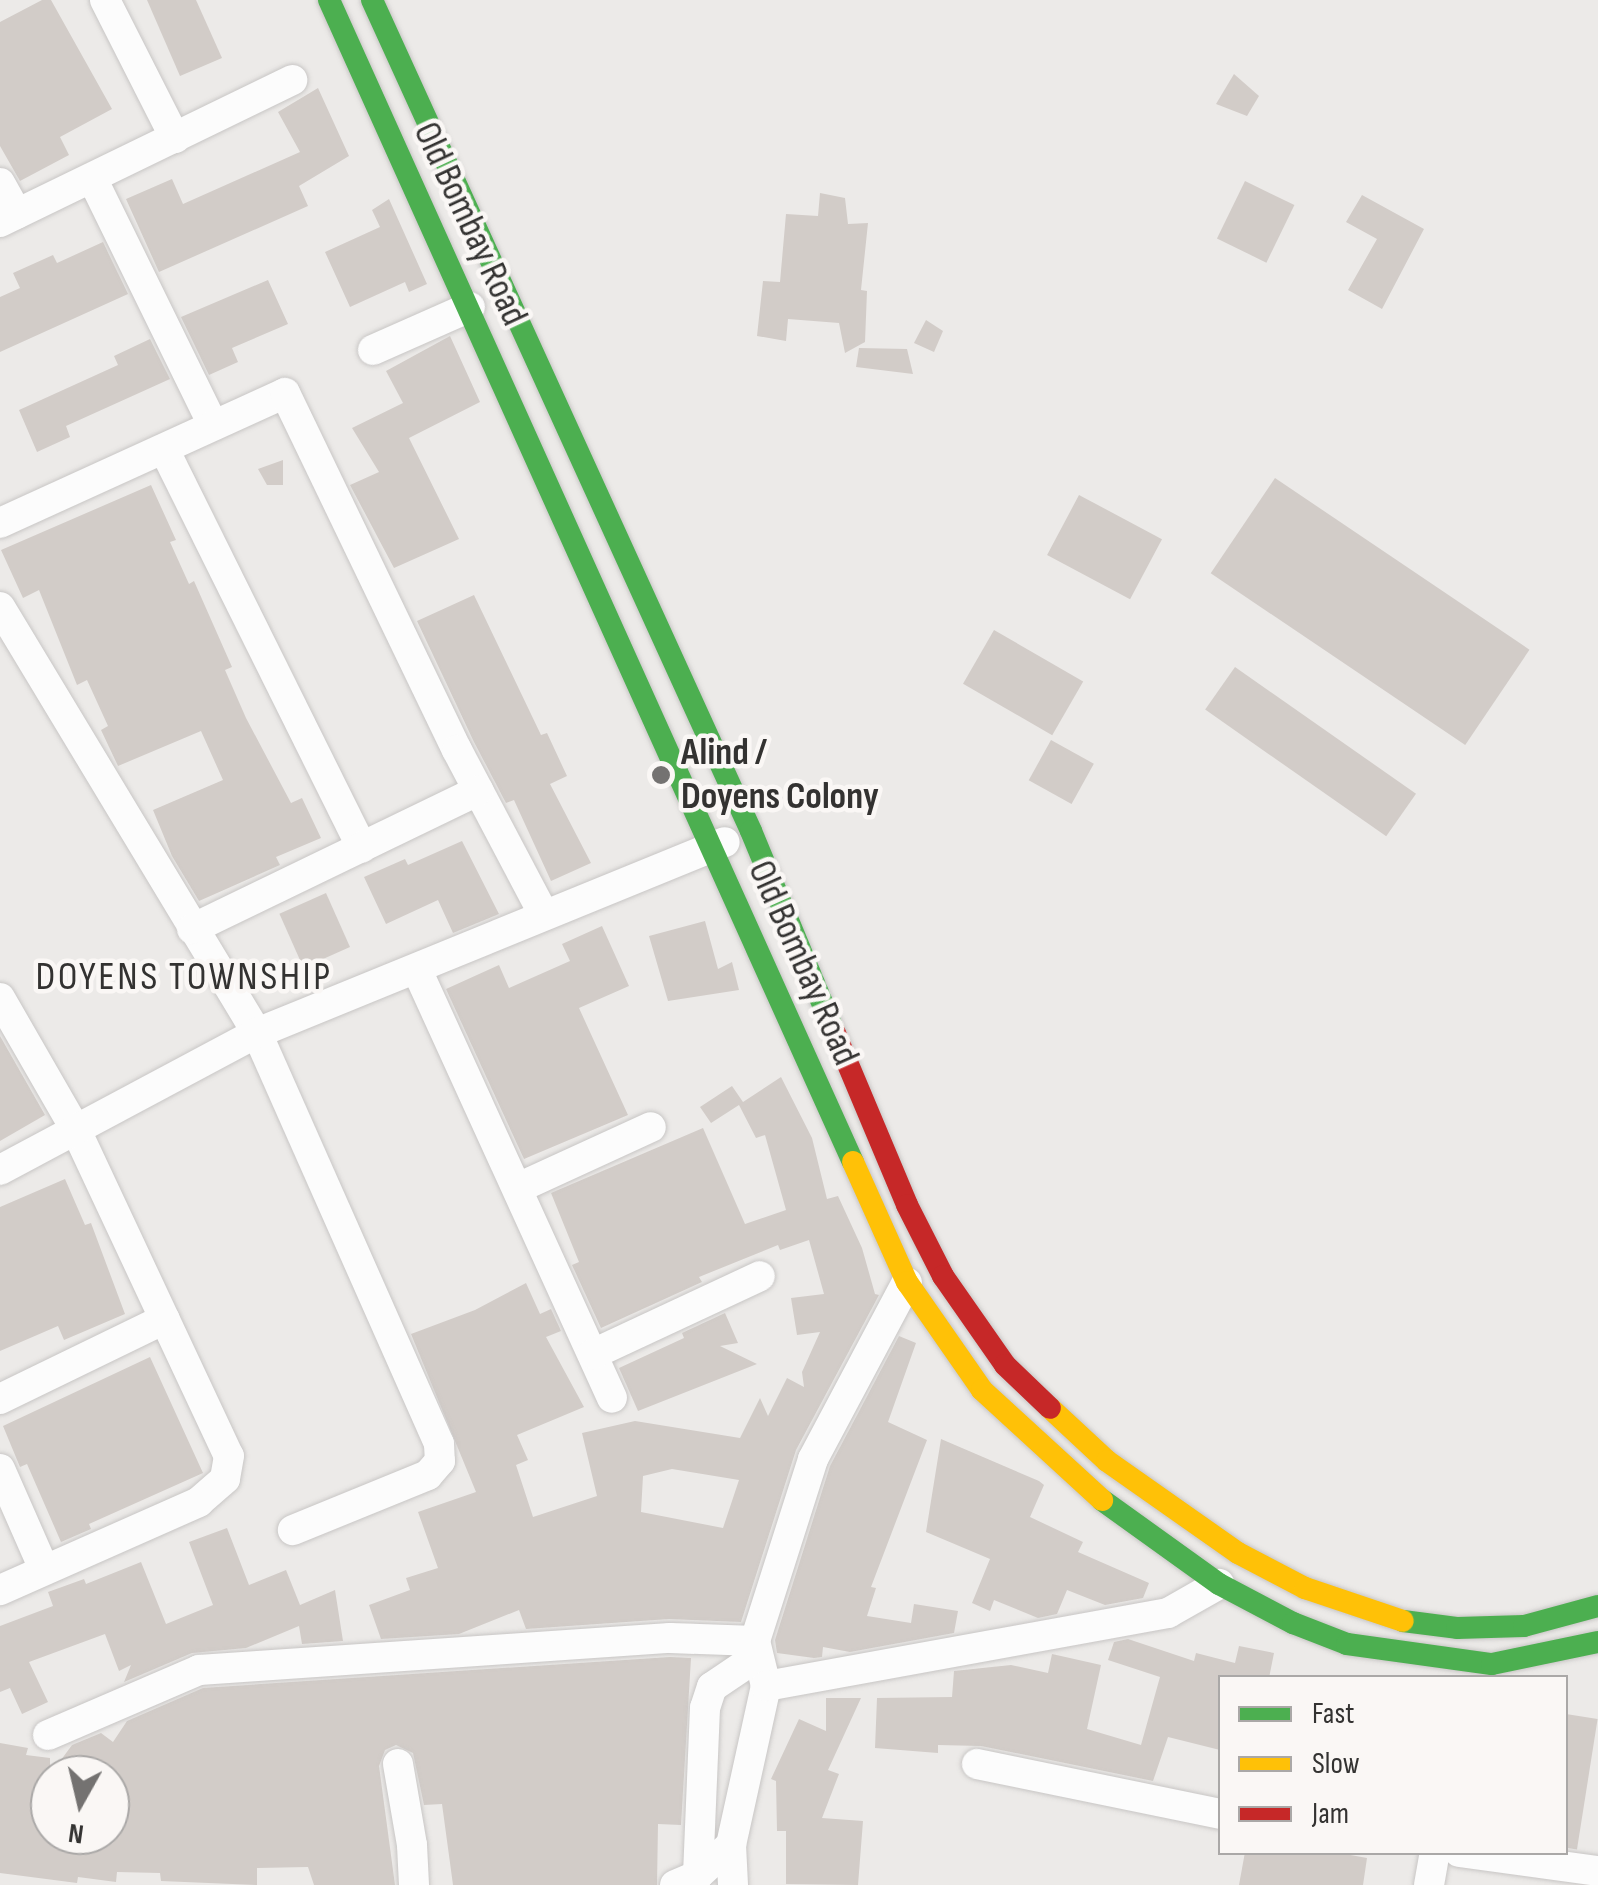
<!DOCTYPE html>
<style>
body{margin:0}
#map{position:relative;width:1598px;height:1885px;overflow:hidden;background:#eceae8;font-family:"Sofia Sans Condensed",sans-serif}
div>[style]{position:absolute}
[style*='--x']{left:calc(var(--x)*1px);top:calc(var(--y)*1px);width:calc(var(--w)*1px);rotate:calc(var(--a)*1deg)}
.building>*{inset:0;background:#d2ccc8;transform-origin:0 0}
.roads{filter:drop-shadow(0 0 2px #c8c6c5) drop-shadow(0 0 2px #c8c6c5)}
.street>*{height:30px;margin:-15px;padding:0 15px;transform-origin:15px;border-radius:15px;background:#fcfcfc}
.fast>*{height:22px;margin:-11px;padding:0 11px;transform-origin:11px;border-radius:11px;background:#4caf50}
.slow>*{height:22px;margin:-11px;padding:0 11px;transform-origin:11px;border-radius:11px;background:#ffc107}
.jam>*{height:22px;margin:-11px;padding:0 11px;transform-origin:11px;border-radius:11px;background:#c62828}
.dots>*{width:28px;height:28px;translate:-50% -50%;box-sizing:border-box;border:5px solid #faf7f5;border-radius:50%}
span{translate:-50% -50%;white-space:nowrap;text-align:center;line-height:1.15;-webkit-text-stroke:9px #faf7f5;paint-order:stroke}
.street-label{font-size:38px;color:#333231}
.poi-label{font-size:38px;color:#333231;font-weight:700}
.left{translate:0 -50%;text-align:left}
.neighbourhood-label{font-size:40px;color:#333231;letter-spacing:2.5px}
.legend{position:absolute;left:1218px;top:1675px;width:350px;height:180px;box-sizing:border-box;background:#faf7f5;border:2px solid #aaa8a7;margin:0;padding:12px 18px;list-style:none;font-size:30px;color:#333231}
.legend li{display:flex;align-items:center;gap:20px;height:50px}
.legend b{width:50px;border:2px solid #aaa8a7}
.north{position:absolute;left:30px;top:1755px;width:100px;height:100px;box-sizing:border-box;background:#faf7f5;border:2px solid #aaa8a7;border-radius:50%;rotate:188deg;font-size:28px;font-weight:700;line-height:40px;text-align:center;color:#333231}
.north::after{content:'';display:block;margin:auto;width:35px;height:45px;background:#747271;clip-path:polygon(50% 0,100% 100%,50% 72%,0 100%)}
</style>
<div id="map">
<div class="building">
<i style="clip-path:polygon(42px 0,51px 0,112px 109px,60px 137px,69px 155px,20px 181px,0 146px,0 22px)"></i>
<i style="clip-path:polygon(147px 0,196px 0,222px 58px,180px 76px)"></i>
<i style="clip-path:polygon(1234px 74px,1259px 96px,1247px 116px,1216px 104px)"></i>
<i style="clip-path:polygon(318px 88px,349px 156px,299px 186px,308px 206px,159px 272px,126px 199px,172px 179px,183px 204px,300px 152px,278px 112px)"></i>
<i style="left:1245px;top:181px;width:55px;height:64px;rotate:26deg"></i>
<i style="clip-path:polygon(820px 193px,845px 198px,848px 224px,868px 223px,861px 290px,867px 291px,865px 342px,845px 353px,839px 323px,788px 319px,786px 341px,757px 336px,763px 281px,780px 282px,786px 214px,818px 216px)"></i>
<i style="clip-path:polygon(1362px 195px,1424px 229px,1382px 309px,1348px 290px,1377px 239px,1346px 222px)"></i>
<i style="clip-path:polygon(389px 199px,427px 284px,409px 292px,405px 282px,350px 307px,325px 252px,380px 227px,372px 210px)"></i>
<i style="clip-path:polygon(103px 242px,128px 294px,0 352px,0 297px,20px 288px,13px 273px,53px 255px,57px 263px)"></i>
<i style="clip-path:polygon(268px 280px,288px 324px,232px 348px,238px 362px,209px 375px,181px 317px)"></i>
<i style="clip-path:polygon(926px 320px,943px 331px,934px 352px,914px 343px)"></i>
<i style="clip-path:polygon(450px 336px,480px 402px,409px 438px,459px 539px,394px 568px,350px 485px,379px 472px,352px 428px,403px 403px,386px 371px)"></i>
<i style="clip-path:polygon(150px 339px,170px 379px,66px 426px,70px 437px,37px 452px,19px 410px,118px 365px,114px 356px)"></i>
<i style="clip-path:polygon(859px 348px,907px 349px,913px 374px,856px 367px)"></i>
<i style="clip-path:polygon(283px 460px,283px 485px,267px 485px,258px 469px)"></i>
<i style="left:1275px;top:478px;width:307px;height:115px;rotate:34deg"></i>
<i style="clip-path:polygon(151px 485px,176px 540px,170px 542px,189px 584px,194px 581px,232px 667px,225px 670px,246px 718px,291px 803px,302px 798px,321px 838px,276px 857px,280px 865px,199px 901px,172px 856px,153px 810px,223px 780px,201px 731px,118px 766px,101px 730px,108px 726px,87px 680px,77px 685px,39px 590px,23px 598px,1px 550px)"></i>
<i style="left:1079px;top:495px;width:94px;height:68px;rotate:28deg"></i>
<i style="clip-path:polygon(474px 595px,541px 735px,547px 733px,567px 776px,550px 784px,591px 863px,551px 881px,514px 800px,506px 803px,474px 742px,417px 621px)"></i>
<i style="left:994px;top:630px;width:103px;height:62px;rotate:30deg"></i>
<i style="left:1235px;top:667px;width:221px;height:52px;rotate:35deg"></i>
<i style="left:1051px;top:740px;width:49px;height:46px;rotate:29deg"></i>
<i style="clip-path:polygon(462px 841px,499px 914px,453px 933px,438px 900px,386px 924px,364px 877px,405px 859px,408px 865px)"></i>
<i style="left:326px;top:893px;width:59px;height:51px;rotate:66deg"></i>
<i style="clip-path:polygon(705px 921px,718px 969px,732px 962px,739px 990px,668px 1001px,649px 936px)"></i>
<i style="clip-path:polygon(602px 926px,629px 986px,579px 1008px,628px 1115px,524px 1159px,446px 989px,499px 965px,509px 988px,570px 961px,562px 944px)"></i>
<i style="clip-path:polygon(0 1036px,45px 1115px,0 1141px)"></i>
<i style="clip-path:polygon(evenodd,781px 1077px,812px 1138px,827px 1199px,838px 1196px,862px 1248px,875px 1294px,879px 1295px,796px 1450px,741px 1622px,669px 1619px,526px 1629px,519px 1610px,459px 1634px,381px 1639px,369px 1605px,410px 1590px,406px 1578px,438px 1568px,418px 1512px,476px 1492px,411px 1334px,475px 1310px,526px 1283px,540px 1314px,551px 1309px,561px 1331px,546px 1337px,584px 1407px,517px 1435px,528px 1460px,516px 1465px,533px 1517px,597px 1496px,582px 1433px,635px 1421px,740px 1438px,760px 1398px,768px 1416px,787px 1378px,804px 1387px,802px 1372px,820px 1332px,797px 1335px,791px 1298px,824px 1294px,809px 1240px,780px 1250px,778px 1245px,699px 1277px,702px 1282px,601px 1328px,572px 1265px,579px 1262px,551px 1193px,703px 1128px,745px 1224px,786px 1210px,765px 1135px,756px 1138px,739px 1105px,711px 1123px,700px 1107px,732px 1086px,743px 1102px,781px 1077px,672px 1469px,739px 1480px,723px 1528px,641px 1512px,643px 1476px,672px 1469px)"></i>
<i style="clip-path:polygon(65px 1179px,85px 1225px,91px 1223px,125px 1314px,64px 1340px,58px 1326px,0 1351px,0 1207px)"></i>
<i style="clip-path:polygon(725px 1313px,738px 1343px,720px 1346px,757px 1364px,638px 1411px,619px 1368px,684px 1338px,682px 1333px)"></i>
<i style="clip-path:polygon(899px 1336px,916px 1343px,888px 1422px,927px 1440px,871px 1587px,876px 1588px,867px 1616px,911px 1623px,914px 1604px,958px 1611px,954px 1633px,850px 1652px,823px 1647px,822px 1657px,814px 1658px,777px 1653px,775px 1640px,830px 1466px)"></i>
<i style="clip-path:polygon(150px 1357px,203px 1473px,89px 1524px,91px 1529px,61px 1542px,27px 1464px,20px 1467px,3px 1426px)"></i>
<i style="clip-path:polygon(941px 1439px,1039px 1481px,1044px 1485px,1030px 1517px,1083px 1542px,1078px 1552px,1149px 1583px,1143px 1598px,1105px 1605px,1067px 1590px,1057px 1614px,1038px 1618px,994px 1600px,990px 1611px,972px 1603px,990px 1559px,926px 1532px)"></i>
<i style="clip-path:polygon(227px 1528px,249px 1585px,286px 1570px,300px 1605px,335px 1590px,343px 1641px,302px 1644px,299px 1626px,246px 1648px,192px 1653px,124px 1682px,131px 1665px,119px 1671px,105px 1634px,29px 1662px,48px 1702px,22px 1714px,10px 1688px,0 1692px,0 1626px,53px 1606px,48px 1592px,84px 1579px,86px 1584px,141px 1562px,166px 1624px,213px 1605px,189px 1542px)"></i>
<i style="clip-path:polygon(1128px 1639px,1194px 1661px,1196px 1653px,1235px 1663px,1239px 1646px,1274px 1653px,1269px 1678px,1220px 1678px,1220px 1750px,1168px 1737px,1153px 1781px,981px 1746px,938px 1745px,938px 1753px,875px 1748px,877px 1698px,952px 1697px,954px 1671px,1011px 1665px,1048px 1673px,1052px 1654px,1101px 1665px,1087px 1729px,1141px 1745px,1160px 1677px,1108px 1660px,1114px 1642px)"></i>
<i style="clip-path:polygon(670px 1657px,691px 1658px,681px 1825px,658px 1824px,657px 1885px,453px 1885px,442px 1804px,424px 1805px,413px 1753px,396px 1745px,385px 1750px,379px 1766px,395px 1885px,314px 1885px,308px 1867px,257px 1868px,257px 1885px,161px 1881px,160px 1873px,117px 1872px,116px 1882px,78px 1877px,77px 1883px,0 1873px,0 1743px,28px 1748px,26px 1755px,50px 1758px,50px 1835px,110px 1835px,110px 1775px,50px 1775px,72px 1745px,101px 1733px,113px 1742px,127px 1721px,203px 1688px)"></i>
<i style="clip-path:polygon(826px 1698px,861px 1698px,828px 1770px,839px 1774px,822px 1818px,863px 1821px,858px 1885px,786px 1884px,786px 1831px,777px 1831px,776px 1781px,771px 1779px,799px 1719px,826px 1731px)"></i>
<i style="left:1566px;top:1714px;width:32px;height:132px;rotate:9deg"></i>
<i style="clip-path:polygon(1245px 1852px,1334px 1852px,1367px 1858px,1363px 1885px,1239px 1885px)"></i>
</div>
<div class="roads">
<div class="street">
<i style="--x:105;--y:0;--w:155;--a:63.1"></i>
<i style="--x:92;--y:178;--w:275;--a:63.9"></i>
<i style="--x:0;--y:183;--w:35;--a:61"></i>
<i style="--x:0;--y:222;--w:325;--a:-25.9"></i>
<i style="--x:373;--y:350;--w:106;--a:-23.9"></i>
<i style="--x:164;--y:449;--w:445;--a:63.6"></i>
<i style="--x:0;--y:523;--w:313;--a:-24.5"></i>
<i style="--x:285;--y:393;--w:396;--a:64.3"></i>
<i style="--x:457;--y:750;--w:184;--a:62.2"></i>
<i style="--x:0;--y:607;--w:498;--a:58.9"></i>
<i style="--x:257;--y:1033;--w:449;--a:66.1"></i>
<i style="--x:439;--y:1444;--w:17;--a:87"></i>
<i style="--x:440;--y:1461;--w:18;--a:131"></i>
<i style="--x:428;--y:1475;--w:146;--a:157.8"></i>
<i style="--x:192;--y:929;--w:318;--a:-25.8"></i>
<i style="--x:417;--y:970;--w:470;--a:65.5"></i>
<i style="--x:0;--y:998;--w:152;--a:60.1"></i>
<i style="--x:76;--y:1130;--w:360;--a:64.9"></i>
<i style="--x:229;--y:1456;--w:23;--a:100"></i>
<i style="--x:225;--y:1479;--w:35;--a:139"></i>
<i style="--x:199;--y:1502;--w:218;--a:156.1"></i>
<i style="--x:0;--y:1170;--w:291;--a:-28.1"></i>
<i style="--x:257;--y:1033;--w:505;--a:-22.2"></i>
<i style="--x:518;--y:1188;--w:146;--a:-24.6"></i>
<i style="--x:593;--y:1354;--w:184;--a:-25"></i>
<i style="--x:0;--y:1399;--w:183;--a:-25.9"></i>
<i style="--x:0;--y:1469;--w:109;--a:66.3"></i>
<i style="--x:766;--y:1686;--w:46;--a:-103.7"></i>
<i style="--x:755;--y:1641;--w:191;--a:-72.3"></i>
<i style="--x:813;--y:1459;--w:200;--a:-62"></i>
<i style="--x:48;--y:1735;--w:164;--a:-23.3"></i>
<i style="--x:199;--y:1670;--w:472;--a:-3.9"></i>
<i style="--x:670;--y:1638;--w:85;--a:2"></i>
<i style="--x:398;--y:1764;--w:82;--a:80.2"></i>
<i style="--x:412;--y:1845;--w:40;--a:87.1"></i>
<i style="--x:977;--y:1764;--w:248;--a:11.6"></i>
<i style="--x:731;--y:1845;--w:40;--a:87.1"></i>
<i style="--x:1459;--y:1852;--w:140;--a:7.8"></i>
<i style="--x:698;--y:1875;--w:167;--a:-87.6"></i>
<i style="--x:705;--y:1708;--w:22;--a:-72"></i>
<i style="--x:712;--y:1687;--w:55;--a:-34"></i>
<i style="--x:675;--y:1885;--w:25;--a:-23"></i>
<i style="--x:698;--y:1875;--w:45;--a:-42.3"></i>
<i style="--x:731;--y:1845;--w:163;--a:-77.6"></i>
<i style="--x:766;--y:1686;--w:409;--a:-10.3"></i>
<i style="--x:1168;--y:1613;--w:59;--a:-29.6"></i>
<i style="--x:1429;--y:1885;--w:34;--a:-80"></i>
</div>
<div class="fast">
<i style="--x:329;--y:0;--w:1275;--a:65.73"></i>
<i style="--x:372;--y:0;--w:913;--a:65.48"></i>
<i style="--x:751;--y:831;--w:217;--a:67.5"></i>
<i style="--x:1102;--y:1500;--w:144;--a:35.7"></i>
<i style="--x:1219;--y:1584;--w:84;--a:27.8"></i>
<i style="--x:1293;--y:1623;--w:58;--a:21.3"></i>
<i style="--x:1347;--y:1644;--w:146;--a:7.9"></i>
<i style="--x:1492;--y:1664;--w:108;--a:-11.7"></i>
<i style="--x:1403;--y:1621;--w:54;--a:7.4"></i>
<i style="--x:1457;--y:1628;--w:67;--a:-1.7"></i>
<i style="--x:1524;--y:1626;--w:77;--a:-15.1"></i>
</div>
<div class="slow">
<i style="--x:853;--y:1162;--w:132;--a:65.8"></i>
<i style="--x:907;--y:1282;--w:131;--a:55.2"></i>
<i style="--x:982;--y:1390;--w:163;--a:42.5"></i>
<i style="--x:1050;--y:1408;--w:78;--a:42.9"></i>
<i style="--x:1107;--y:1461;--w:160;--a:35.1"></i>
<i style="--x:1238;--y:1553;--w:76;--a:27.6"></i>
<i style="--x:1305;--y:1588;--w:103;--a:18.6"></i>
</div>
<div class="jam">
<i style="--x:834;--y:1031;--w:189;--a:67.2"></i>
<i style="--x:907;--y:1205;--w:80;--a:63.1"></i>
<i style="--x:943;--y:1276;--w:108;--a:55.1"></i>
<i style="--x:1005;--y:1365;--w:62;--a:43.7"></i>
</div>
</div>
<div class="dots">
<i style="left:661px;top:775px;background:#747271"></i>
</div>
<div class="street-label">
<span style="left:470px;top:224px;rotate:65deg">Old Bombay Road</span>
<span style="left:803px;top:963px;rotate:66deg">Old Bombay Road</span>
</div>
<div class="poi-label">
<span class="left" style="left:681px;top:775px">Alind /<br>Doyens Colony</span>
</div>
<div class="neighbourhood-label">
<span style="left:184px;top:977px">DOYENS TOWNSHIP</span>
</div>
<ul class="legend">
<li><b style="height:12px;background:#4caf50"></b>Fast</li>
<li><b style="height:12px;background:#ffc107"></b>Slow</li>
<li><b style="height:12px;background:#c62828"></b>Jam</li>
</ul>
<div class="north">N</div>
</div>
